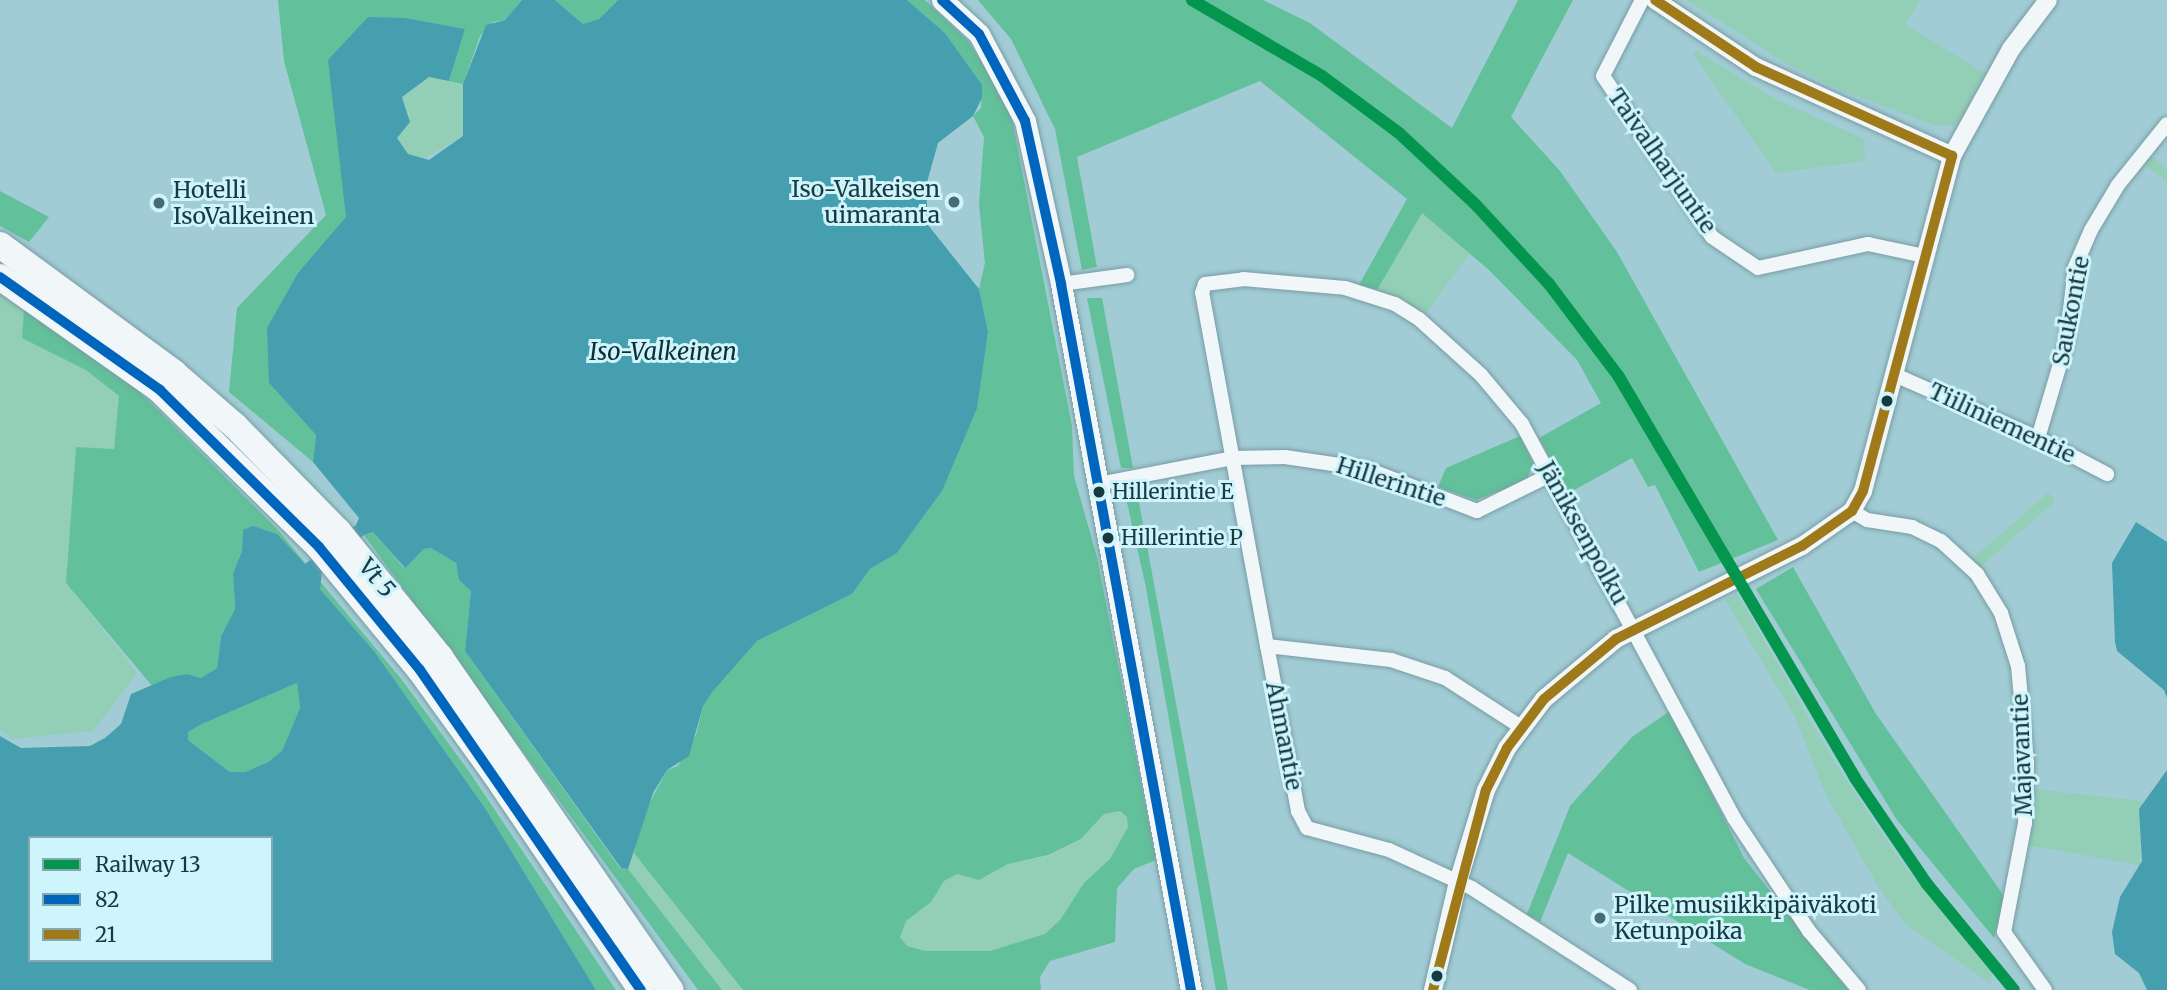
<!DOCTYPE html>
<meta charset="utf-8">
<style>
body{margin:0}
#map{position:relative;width:2167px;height:990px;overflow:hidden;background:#a1ccd5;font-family:Merriweather,serif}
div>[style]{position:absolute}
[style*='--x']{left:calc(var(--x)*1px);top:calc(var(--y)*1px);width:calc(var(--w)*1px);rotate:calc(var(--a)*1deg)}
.green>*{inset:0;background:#93ceb6;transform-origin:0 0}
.forest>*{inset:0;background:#62c09a}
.water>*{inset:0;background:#459faf}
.roads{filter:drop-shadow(0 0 2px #799ca3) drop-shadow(0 0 2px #799ca3)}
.minor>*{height:14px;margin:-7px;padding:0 7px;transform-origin:7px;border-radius:7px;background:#f1f7f9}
.tertiary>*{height:18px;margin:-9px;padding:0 9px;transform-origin:9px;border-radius:9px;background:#f1f7f9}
.secondary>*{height:21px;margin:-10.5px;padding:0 10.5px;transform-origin:10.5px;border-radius:10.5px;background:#f1f7f9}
.motorway>*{height:26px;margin:-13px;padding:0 13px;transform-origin:13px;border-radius:13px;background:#f1f7f9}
.bus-1>*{height:10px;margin:-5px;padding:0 5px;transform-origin:5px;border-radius:5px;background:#0065bd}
.bus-2>*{height:10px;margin:-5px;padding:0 5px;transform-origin:5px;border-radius:5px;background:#9e7a1a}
.rail-1>*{height:12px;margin:-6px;padding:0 6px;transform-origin:6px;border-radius:6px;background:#04964e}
.dots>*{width:19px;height:19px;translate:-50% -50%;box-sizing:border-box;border:4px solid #cef4fc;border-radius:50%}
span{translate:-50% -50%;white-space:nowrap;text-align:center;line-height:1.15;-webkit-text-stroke:6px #cef4fc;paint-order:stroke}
.bus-label{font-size:21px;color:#183940}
.left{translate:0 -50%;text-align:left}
.street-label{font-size:23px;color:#183940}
.poi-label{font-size:23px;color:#183940}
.right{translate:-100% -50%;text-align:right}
.water-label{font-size:24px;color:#0e2e34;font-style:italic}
.legend{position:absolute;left:28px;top:836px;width:245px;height:126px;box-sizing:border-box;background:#cef4fc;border:2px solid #85a9b1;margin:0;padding:9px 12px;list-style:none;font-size:21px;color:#183940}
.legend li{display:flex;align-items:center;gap:14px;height:35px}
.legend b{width:35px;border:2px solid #85a9b1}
</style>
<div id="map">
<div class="green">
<i style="clip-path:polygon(1687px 0,1920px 0,1905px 24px,1984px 73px,1961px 118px,1953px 126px,1934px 125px,1841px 90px,1787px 64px)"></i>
<i style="clip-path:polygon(1697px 51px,1773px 98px,1864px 139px,1865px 161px,1776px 173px,1693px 54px)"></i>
<i style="clip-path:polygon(429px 77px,463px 84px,463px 136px,422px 160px,408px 154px,397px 138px,410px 114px,402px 97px)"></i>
<i style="clip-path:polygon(2150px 155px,2167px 168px,2167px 181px,2143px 164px)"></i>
<i style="clip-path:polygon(1422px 212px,1469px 254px,1425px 315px,1377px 290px)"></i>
<i style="clip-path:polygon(0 292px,24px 309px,23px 338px,86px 370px,119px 396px,114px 449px,76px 447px,66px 583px,137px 673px,93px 731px,12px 739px,0 729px)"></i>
<i style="left:2048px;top:493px;width:11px;height:103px;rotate:49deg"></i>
<i style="clip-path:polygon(1737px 594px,1838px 768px,1899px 859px,1992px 972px,1991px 984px,1905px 924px,1878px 886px,1825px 793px,1795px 717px,1725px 599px)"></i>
<i style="clip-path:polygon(2033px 789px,2142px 801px,2140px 865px,2027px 845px)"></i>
<i style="clip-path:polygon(1120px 812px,1127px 816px,1128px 827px,1110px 859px,1084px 883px,1060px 920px,1045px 934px,990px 951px,925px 951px,907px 946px,900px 937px,906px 921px,931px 902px,944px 881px,957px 874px,979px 880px,1008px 864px,1048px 856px,1081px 840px,1104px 814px)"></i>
<i style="clip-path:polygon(634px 853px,743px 990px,722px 990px,628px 869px)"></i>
</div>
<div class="forest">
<i style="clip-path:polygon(278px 0,522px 0,505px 20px,493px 22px,480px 36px,463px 84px,449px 81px,465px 29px,406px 18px,345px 195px,346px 217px,332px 236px,269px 383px,316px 435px,313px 462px,229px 392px,237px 308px,326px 215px,284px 61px)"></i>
<i style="clip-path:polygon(555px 0,618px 0,599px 19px,583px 24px)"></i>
<i style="clip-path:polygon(evenodd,907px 0,925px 0,968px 41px,1009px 104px,1072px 426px,1074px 476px,1097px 557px,1156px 860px,1134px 869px,1117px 888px,1115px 942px,1050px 961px,1040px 977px,1041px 990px,743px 990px,634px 853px,641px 819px,667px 770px,678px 766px,696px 735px,703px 706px,711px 692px,757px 641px,852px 594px,870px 569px,897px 553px,942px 491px,982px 369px,988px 332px,979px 289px,985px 263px,979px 205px,984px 137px,973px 116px,981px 108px,982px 86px,945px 33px,907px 0,1120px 811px,1127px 817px,1128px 827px,1110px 859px,1084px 883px,1060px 920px,1045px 934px,990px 951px,925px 951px,907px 946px,900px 937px,906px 921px,931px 902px,944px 881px,957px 874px,979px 880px,1008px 864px,1048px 855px,1081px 839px,1104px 814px,1120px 811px)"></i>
<i style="clip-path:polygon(978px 0,1263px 0,1310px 23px,1452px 128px,1518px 0,1573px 0,1511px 117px,1560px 171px,1617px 252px,1778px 540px,1699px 572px,1655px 485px,1648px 487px,1632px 458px,1569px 493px,1539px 438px,1601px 403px,1577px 360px,1489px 270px,1422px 213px,1377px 290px,1359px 285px,1407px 199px,1260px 81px,1077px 157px,1097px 267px,1082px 270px,1055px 129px,1011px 39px)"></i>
<i style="clip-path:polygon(0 191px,49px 217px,29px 242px,0 226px)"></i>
<i style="clip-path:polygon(1087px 298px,1102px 298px,1133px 468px,1121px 468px)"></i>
<i style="clip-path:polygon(24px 309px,129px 381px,277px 529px,306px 564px,243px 530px,242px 551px,233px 573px,235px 609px,221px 636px,217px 668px,201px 678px,188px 674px,153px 687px,66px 583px,76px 447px,114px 449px,119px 396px,86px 370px,22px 338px)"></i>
<i style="clip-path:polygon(1520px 436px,1533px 463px,1527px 480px,1476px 500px,1438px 487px,1446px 468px)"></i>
<i style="clip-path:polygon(1136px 486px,1208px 877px,1228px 990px,1216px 990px,1146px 588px,1124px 489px)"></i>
<i style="clip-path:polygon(373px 532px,404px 568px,424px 549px,431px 548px,456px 563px,459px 580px,471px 591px,465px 651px,620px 868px,628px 869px,722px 990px,698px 990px,364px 535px)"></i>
<i style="clip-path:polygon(1793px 567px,1876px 714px,2004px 896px,1994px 938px,1897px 820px,1756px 589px)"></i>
<i style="clip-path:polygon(319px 580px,402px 680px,468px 770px,616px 990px,596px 990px,485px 808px,374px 651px,320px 589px)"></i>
<i style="clip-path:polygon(297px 683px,300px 708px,283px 751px,268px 762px,245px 772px,230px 772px,188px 740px,188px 732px,202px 724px)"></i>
<i style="clip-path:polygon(1670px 711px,1744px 858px,1848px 990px,1810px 990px,1745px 964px,1568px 853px,1540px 922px,1527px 914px,1570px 806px,1632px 737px)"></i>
</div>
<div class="water">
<i style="clip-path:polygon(evenodd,522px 0,555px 0,583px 24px,599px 19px,618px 0,907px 0,945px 33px,982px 85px,982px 98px,973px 116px,938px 143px,926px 186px,928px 225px,979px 289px,988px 332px,977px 408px,942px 491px,897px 553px,870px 569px,852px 594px,757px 641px,712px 692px,703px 706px,689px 756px,667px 770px,653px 793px,628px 869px,621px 868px,465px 651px,471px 591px,459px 580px,456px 563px,431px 548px,424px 549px,405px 568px,373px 532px,364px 535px,322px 571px,320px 589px,374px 651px,485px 808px,596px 990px,0 990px,0 736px,21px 748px,90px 746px,105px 738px,121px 724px,131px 694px,171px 677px,188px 674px,201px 678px,217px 668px,221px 636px,235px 609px,233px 573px,242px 551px,243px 530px,253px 526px,277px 534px,305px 564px,356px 525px,359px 518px,313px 462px,316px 435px,269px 383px,267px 328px,298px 273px,346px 217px,328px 60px,368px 17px,406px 18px,465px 29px,449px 81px,429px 77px,402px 97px,410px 122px,397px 138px,408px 154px,429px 160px,463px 136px,463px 84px,486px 25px,505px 20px,522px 0,297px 683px,300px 708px,282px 751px,268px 762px,245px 772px,230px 772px,188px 740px,188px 732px,202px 724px,297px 683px,522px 0,30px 838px,271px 838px,271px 960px,30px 960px,30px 838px)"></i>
<i style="clip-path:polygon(2136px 522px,2167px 542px,2167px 698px,2164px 690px,2117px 651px,2115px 642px,2112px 563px)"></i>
<i style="clip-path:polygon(2167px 770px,2167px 990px,2147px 990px,2139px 973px,2115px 954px,2112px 932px,2120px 897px,2142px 861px,2139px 809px)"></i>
</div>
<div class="roads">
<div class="minor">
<i style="--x:1642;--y:0;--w:85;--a:117.2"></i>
<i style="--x:1603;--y:76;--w:194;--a:55.9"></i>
<i style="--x:1712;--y:237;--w:55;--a:34"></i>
<i style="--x:1758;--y:268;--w:113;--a:-12.3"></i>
<i style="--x:1868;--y:244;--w:57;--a:12.1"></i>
<i style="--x:1061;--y:284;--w:67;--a:-7.8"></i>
<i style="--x:1895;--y:375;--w:156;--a:23.8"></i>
<i style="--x:2038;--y:438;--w:78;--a:27.6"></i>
<i style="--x:2038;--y:438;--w:98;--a:-73.4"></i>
<i style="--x:2066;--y:344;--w:78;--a:-83.3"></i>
<i style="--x:2075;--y:267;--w:40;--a:-66.6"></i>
<i style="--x:2091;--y:230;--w:52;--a:-59"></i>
<i style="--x:2118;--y:185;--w:78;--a:-51.2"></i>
<i style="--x:1098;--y:484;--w:137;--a:-10.9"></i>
<i style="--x:1233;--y:458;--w:52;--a:-1.1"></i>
<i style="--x:1285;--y:457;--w:83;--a:8.3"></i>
<i style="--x:1367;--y:469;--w:118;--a:20.9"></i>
<i style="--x:1477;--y:511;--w:81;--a:-26.3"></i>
<i style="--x:1852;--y:511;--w:17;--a:31"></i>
<i style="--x:1867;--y:520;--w:46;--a:8.8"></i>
<i style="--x:1912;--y:527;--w:32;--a:26"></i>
<i style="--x:1941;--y:541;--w:49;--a:42.5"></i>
<i style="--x:1977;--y:574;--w:46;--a:58.4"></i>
<i style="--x:2001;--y:613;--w:56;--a:72.2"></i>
<i style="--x:2018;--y:666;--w:97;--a:84.7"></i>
<i style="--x:2027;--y:763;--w:60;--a:91.9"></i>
<i style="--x:2025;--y:823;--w:111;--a:100.9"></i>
<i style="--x:2004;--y:932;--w:71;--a:54.7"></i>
<i style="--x:1267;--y:646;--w:125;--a:6.4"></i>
<i style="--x:1391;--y:660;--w:57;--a:18.4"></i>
<i style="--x:1445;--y:678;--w:90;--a:32.8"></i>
<i style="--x:1630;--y:990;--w:188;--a:-147.2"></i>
<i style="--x:1472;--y:888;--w:91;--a:-155.4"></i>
<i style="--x:1389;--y:850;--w:85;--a:-165"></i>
<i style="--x:1307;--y:828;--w:19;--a:-118"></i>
<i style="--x:1298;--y:811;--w:168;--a:-100.6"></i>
<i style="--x:1267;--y:646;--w:359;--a:-100.4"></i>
<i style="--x:1202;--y:293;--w:9;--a:-72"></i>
<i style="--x:1205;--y:284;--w:38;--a:-7"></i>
<i style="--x:1243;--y:279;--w:102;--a:5"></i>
<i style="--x:1345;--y:288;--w:52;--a:17.7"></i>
<i style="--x:1395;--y:304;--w:28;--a:32"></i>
<i style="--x:1419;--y:319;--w:84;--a:42.1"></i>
<i style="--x:1481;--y:375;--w:64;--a:50.1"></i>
<i style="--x:1522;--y:424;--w:447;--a:61.7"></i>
<i style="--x:1734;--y:818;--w:136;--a:56.4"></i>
<i style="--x:1809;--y:931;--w:77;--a:49.7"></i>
</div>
<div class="tertiary">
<i style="--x:1655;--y:0;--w:121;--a:33.6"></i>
<i style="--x:1756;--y:67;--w:215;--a:24.4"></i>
<i style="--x:1433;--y:990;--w:111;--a:-77"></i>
<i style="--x:1458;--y:882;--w:96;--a:-73.1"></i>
<i style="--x:1486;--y:790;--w:47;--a:-63.4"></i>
<i style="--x:1507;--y:748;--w:61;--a:-52.9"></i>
<i style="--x:1544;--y:699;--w:94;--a:-39.8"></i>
<i style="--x:1616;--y:639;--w:208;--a:-26.6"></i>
<i style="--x:1802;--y:546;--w:61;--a:-35"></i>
<i style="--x:1852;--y:511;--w:23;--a:-61"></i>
<i style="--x:1863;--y:491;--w:347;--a:-75.1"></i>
<i style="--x:1952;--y:156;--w:122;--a:-61.1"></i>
<i style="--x:2011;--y:49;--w:61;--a:-52.9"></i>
</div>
<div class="secondary">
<i style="--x:942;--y:0;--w:50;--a:42.6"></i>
<i style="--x:979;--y:34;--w:98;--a:62.1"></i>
<i style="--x:1025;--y:121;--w:167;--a:77.5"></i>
<i style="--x:1061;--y:284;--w:718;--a:79.57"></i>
</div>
<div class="motorway">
<i style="--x:0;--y:245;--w:216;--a:36.3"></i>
<i style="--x:174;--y:373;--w:81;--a:41"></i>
<i style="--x:235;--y:426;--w:147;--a:45.6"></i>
<i style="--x:338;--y:531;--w:162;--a:51"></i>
<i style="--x:440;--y:657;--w:405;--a:55.3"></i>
<i style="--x:0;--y:277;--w:196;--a:35.2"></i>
<i style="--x:160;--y:390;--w:223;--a:44.6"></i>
<i style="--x:319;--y:547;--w:159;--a:50.6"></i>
<i style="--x:420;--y:670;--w:128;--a:54.2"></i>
<i style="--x:495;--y:774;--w:261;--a:55.9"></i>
</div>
</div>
<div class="bus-1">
<i style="--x:942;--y:0;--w:50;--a:42.6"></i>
<i style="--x:979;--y:34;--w:98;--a:62.1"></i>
<i style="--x:1025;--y:121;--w:167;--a:77.5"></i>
<i style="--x:1061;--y:284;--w:718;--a:79.57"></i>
<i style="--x:0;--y:277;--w:196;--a:35.2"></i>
<i style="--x:160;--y:390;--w:223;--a:44.6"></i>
<i style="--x:319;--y:547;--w:159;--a:50.6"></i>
<i style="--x:420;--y:670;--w:389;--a:55.4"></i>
</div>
<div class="bus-2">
<i style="--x:1433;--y:990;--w:207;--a:-75.2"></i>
<i style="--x:1486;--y:790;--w:47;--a:-63.4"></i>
<i style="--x:1507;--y:748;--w:61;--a:-52.9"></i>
<i style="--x:1544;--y:699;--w:94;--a:-39.8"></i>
<i style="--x:1616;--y:639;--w:208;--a:-26.6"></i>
<i style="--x:1802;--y:546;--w:61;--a:-35"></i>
<i style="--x:1852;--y:511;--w:23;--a:-61"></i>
<i style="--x:1863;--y:491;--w:347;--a:-75.1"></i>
<i style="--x:1952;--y:156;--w:215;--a:-155.6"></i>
<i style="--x:1756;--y:67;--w:121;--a:-146.4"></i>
</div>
<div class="rail-1">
<i style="--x:1192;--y:0;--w:151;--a:30.3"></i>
<i style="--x:1322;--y:76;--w:96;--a:36.5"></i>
<i style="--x:1399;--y:133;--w:105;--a:43.1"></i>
<i style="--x:1476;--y:205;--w:108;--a:47.3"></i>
<i style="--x:1549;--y:284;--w:116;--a:53"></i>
<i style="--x:1619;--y:377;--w:465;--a:59.5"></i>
<i style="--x:1855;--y:778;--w:128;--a:55.8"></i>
<i style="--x:1927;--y:884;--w:137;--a:50.6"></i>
</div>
<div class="dots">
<i style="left:954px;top:202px;background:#486c74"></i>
<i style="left:159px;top:203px;background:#486c74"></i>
<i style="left:1887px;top:401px;background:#183940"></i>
<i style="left:1099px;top:492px;background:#183940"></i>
<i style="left:1108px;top:538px;background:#183940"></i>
<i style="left:1600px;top:918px;background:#486c74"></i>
<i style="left:1437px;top:976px;background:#183940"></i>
</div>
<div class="bus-label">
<span class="left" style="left:1112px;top:492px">Hillerintie E</span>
<span class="left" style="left:1121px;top:538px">Hillerintie P</span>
</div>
<div class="street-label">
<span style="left:1662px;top:161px;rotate:55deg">Taivalharjuntie</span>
<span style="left:2071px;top:311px;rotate:-79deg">Saukontie</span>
<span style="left:2002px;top:423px;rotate:25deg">Tiiliniementie</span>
<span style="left:1391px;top:482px;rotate:18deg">Hillerintie</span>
<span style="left:1583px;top:533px;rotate:61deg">Jäniksenpolku</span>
<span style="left:377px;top:578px;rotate:50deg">Vt 5</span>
<span style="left:1284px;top:736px;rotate:79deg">Ahmantie</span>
<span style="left:2022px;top:755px;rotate:-92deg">Majavantie</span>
</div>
<div class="poi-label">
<span class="right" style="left:940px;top:202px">Iso-Valkeisen<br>uimaranta</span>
<span class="left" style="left:173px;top:203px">Hotelli<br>IsoValkeinen</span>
<span class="left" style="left:1614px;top:918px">Pilke musiikkipäiväkoti<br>Ketunpoika</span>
</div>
<div class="water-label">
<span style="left:663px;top:352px">Iso-Valkeinen</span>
</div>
<ul class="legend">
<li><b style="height:9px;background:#04964e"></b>Railway 13</li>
<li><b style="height:9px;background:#0065bd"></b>82</li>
<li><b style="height:9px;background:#9e7a1a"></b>21</li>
</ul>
</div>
